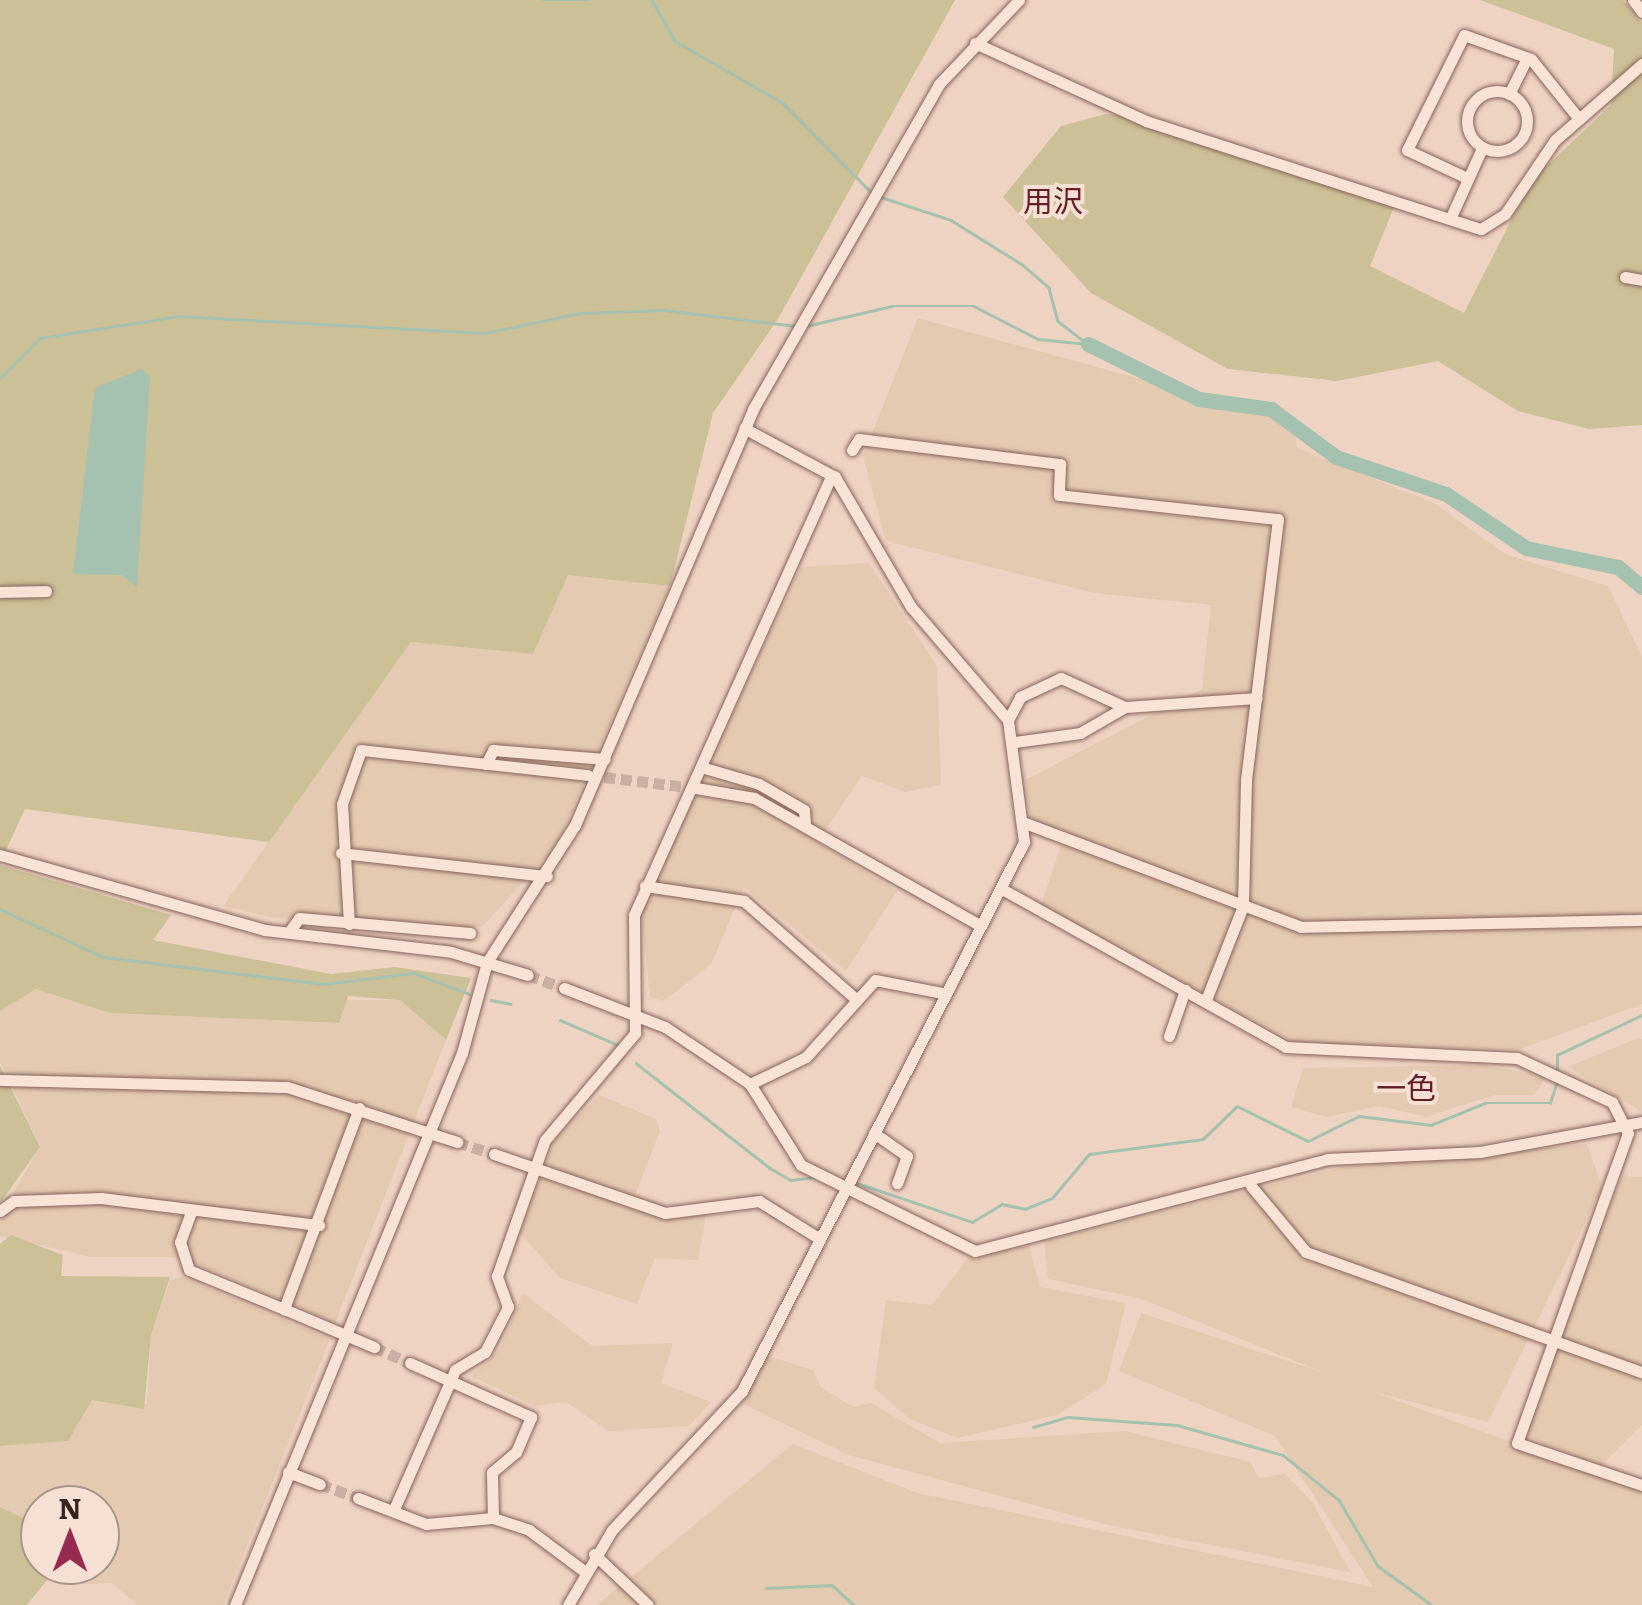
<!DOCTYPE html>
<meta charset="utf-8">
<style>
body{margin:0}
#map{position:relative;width:1642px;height:1605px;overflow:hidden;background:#eed3c3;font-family:Literata,"Noto Sans JP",serif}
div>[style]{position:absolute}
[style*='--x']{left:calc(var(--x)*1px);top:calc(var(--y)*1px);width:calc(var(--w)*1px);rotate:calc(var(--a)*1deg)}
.farmland>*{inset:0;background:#e4cab1}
.green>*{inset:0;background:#ccc097}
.water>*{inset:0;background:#a5c1af}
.stream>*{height:2.5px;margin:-1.25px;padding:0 1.25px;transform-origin:1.25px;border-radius:1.25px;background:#a5c1af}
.river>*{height:15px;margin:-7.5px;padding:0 7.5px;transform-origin:7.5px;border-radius:7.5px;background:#a5c1af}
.minor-tunnel>*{height:11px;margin-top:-5.5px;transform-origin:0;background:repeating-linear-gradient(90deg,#cab0a2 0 11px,transparent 0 16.5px)}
.roads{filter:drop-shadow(0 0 2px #88635a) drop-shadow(0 0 2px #88635a)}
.minor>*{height:11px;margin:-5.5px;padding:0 5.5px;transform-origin:5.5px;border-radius:5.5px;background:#f9e3d7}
.minor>.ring{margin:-5.5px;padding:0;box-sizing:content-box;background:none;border:11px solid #f9e3d7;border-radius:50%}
span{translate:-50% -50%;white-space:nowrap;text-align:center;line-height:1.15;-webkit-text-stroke:8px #f5e0d3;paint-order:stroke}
.quarter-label{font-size:30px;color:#651e27}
.north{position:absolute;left:20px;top:1485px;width:100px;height:100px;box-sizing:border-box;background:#f5e0d3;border:2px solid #a9948b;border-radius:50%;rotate:0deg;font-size:28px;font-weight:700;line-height:40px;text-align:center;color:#38221e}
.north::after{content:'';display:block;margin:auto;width:35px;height:45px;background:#972a50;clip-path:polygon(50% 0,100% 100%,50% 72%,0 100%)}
</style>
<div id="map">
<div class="farmland">
<i style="clip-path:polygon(918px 318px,1294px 421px,1297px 448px,1434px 503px,1505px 554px,1608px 586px,1642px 657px,1642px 1004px,1518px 1050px,1294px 1042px,1041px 905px,1061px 846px,1030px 816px,1025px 780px,1202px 689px,1211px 605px,1095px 593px,886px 541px,863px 456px)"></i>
<i style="clip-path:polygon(869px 563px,937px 666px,941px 785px,905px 792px,862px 776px,817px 842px,897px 891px,846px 971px,744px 887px,711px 964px,664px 1001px,650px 997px,641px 910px,801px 567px)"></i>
<i style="clip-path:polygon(568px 575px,670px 586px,557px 845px,482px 927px,275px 918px,223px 906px,411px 642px,532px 654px)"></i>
<i style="clip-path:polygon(36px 988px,110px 1013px,338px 1023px,346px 1000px,400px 1000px,446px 1040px,335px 1323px,180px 1257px,91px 1257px,0 1236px,0 1217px,40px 1146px,0 1062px,0 1010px)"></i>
<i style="clip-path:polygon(1642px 1039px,1642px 1112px,1568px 1067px,1638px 1038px)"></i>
<i style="clip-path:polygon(1483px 1065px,1546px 1077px,1534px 1095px,1494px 1095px,1426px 1117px,1379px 1106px,1327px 1117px,1291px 1107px,1303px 1068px)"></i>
<i style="clip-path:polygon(599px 1095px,656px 1119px,660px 1131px,631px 1206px,665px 1218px,706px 1215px,698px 1260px,655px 1258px,637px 1304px,560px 1278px,520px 1233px,554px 1141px)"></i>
<i style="clip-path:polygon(1587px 1144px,1602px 1188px,1488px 1422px,1370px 1391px,1642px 1489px,1642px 1605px,597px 1605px,793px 1444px,917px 1493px,1373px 1587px,1275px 1436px,1119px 1371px,1141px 1313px,1322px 1372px,1142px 1299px,1048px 1279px,1044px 1241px,1343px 1167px)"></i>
<i style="clip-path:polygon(1622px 1176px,1642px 1177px,1642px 1425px,1600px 1467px,1524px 1435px)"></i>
<i style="clip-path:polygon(1029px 1246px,1040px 1287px,1126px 1303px,1106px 1384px,1057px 1415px,957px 1438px,910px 1419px,874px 1388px,886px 1300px,932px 1305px,968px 1258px)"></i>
<i style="clip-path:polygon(182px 1277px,330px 1339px,223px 1605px,138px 1605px,111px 1583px,56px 1585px,61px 1565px,100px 1565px,100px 1505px,40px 1505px,40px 1526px,0 1507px,0 1446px,68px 1441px,90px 1399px,147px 1404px,151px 1335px,170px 1280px)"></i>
<i style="clip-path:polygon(523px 1293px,592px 1346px,673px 1343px,661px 1383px,711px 1402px,689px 1426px,608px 1431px,566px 1402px,535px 1406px,471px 1376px,499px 1351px)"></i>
<i style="clip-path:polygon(765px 1355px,813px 1370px,821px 1387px,853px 1407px,871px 1403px,940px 1443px,1125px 1431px,1251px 1462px,1258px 1478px,1285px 1474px,1313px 1503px,1350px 1572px,1108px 1525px,849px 1455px,743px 1404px)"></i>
</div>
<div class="green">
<i style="clip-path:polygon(0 0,955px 0,778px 319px,713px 413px,670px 586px,568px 575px,533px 654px,411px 642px,269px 842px,25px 809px,0 863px)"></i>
<i style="clip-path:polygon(1480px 0,1623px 0,1642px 23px,1642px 425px,1589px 429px,1518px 411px,1438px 361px,1337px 381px,1228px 369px,1091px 293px,1003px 197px,1061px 126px,1106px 114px,1158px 119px,1395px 205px,1370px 266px,1464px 313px,1531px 181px,1611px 105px,1614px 49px)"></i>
<i style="clip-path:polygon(0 865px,171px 915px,153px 940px,331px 974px,395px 967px,471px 978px,446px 1040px,400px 1000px,348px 996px,339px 1023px,110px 1013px,36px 989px,0 1011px)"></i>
<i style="clip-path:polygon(0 1066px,40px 1147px,0 1203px)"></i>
<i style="clip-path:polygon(11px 1235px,63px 1255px,61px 1276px,170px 1277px,151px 1335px,144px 1409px,92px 1400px,68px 1441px,0 1446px,0 1244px)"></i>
<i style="clip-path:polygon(0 1507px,40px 1526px,40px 1565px,59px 1565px,27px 1605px,0 1605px)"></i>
</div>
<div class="water">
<i style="clip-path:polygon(141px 369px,150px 376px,137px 587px,122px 575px,73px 574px,95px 388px)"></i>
</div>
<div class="stream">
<i style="--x:543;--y:0;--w:46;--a:0"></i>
<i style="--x:652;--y:0;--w:47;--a:60.7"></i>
<i style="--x:675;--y:41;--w:125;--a:29.9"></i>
<i style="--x:783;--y:103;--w:125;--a:45.3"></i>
<i style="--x:878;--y:196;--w:77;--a:18.2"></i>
<i style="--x:951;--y:220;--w:85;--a:32"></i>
<i style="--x:1023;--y:265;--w:35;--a:41"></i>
<i style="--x:1049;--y:288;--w:34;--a:75"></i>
<i style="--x:1058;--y:321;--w:36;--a:38"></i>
<i style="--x:806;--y:326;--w:88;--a:-13.1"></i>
<i style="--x:892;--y:306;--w:82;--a:0"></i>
<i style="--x:974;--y:306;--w:72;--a:27.3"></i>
<i style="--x:1038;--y:339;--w:50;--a:5.7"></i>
<i style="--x:0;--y:378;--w:57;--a:-45"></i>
<i style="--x:40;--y:338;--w:141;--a:-9"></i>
<i style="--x:179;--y:316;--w:306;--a:3.2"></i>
<i style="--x:485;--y:333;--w:97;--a:-11.9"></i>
<i style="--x:580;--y:313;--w:83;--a:-2.1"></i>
<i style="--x:663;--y:310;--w:136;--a:6.8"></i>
<i style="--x:0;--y:909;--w:114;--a:25"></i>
<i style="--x:103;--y:957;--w:223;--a:7"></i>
<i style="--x:324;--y:984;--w:91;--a:-7"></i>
<i style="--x:414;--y:973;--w:59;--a:20.9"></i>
<i style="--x:491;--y:1000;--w:20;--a:11"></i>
<i style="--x:560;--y:1020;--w:63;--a:23.3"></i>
<i style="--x:636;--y:1063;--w:170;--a:38.1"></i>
<i style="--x:770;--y:1168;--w:24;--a:30"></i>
<i style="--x:791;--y:1180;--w:23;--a:-7"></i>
<i style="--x:1557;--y:1073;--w:18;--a:-90"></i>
<i style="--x:1557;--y:1055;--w:94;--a:-25.2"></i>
<i style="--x:857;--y:1183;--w:121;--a:18.7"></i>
<i style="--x:972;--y:1222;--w:35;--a:-31"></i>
<i style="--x:1002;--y:1204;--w:24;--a:12"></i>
<i style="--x:1025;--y:1209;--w:29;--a:-22"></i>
<i style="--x:1052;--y:1198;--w:57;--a:-49.9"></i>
<i style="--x:1089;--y:1154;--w:115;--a:-7.5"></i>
<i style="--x:1203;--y:1139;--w:47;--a:-44.1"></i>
<i style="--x:1237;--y:1106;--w:79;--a:26.2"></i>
<i style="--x:1308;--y:1141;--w:57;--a:-26.1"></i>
<i style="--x:1359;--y:1116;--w:73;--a:7.1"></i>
<i style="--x:1431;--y:1125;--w:58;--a:-22.2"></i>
<i style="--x:1485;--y:1103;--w:65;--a:0"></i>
<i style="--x:1550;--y:1103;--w:23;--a:-72"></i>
<i style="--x:1033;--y:1427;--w:36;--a:-16"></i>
<i style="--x:1068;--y:1417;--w:109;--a:4.2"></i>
<i style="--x:1177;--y:1425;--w:110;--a:15.8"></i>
<i style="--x:1283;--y:1455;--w:72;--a:38.8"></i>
<i style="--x:1339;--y:1500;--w:77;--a:59.4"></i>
<i style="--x:1378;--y:1566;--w:67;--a:35.8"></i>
<i style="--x:766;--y:1588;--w:66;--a:-2.6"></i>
<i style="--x:832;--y:1585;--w:30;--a:42"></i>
</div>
<div class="river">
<i style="--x:1088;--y:344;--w:124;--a:26.4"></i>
<i style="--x:1199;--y:399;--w:73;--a:7.9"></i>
<i style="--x:1271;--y:409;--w:81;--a:36.4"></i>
<i style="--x:1336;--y:457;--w:116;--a:18.6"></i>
<i style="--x:1446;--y:494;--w:97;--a:34"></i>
<i style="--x:1526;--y:548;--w:94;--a:11.7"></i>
<i style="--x:1618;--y:567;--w:31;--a:40"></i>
</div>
<div class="minor-tunnel">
<i style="--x:588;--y:775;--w:109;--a:6.9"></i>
<i style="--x:528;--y:975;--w:38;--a:20"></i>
<i style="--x:457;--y:1142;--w:39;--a:18"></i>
<i style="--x:374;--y:1347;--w:39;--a:24"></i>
<i style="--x:320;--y:1484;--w:40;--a:20.2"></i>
</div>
<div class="roads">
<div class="minor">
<i style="--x:1633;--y:0;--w:15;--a:53"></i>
<i style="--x:975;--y:43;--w:188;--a:24.5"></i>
<i style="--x:1146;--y:121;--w:352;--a:17.9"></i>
<i style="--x:1481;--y:229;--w:28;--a:-32"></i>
<i style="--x:1505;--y:214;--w:89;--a:-56"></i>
<i style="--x:1555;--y:140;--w:116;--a:-41.1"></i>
<i class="ring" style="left:1467px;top:91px;width:49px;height:49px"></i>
<i style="--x:1509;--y:94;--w:40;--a:-63.4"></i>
<i style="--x:1467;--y:178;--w:66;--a:-155"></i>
<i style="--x:1407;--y:150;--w:128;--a:-63.6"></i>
<i style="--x:1464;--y:35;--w:71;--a:19.7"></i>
<i style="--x:1531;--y:59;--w:77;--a:51.3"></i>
<i style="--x:1450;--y:219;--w:78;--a:-65.7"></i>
<i style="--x:1625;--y:277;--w:17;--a:10"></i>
<i style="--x:852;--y:450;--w:13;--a:-58"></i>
<i style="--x:859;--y:439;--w:203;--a:7.1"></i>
<i style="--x:1060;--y:464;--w:31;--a:92"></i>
<i style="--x:1059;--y:495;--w:220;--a:6.3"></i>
<i style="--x:1278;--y:519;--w:264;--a:97"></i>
<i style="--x:1246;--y:781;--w:125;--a:91.4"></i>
<i style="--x:1243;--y:906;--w:101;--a:111.5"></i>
<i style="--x:0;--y:592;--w:46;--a:-1.2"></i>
<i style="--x:1008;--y:720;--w:26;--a:-62"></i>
<i style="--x:1020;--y:697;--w:45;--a:-24.9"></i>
<i style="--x:1061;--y:678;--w:70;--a:24.4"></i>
<i style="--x:1015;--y:742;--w:66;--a:-7.9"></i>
<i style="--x:1080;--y:733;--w:52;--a:-30"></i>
<i style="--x:1125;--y:707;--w:132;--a:-3.9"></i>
<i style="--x:486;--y:764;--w:16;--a:-63"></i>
<i style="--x:493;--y:750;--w:112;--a:4.6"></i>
<i style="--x:701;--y:767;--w:60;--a:16.3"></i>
<i style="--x:759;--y:784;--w:52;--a:30"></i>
<i style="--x:804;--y:810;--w:14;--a:86"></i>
<i style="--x:696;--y:788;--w:59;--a:9.8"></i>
<i style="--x:754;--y:798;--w:255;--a:29.4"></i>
<i style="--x:1025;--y:823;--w:295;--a:20.6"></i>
<i style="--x:1301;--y:927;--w:341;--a:-1.2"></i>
<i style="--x:341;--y:853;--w:207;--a:6.4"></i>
<i style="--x:0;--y:855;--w:275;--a:15.8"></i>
<i style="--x:265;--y:930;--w:187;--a:6.7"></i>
<i style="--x:451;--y:952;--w:80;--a:16.6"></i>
<i style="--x:645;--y:886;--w:100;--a:8.6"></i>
<i style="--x:744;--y:901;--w:149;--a:41.2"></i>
<i style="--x:1002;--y:889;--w:325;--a:29.1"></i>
<i style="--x:1286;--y:1047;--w:231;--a:2.7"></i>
<i style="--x:1517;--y:1058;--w:105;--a:24.9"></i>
<i style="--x:1612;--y:1102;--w:35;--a:63"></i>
<i style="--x:1628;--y:1133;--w:329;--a:109.7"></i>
<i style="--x:1517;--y:1443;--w:132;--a:18.6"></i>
<i style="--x:349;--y:924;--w:120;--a:-93.3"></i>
<i style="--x:342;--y:804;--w:57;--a:-70.6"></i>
<i style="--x:361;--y:750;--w:228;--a:6.3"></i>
<i style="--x:289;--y:932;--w:17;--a:-54"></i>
<i style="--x:299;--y:918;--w:172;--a:5"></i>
<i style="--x:564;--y:988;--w:108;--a:21.1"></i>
<i style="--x:665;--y:1027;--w:102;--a:33.8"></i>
<i style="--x:750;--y:1084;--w:96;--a:57.8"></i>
<i style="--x:801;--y:1165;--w:194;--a:26.3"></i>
<i style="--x:975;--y:1251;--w:364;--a:-14.6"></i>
<i style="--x:1327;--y:1159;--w:153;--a:-2.6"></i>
<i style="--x:1480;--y:1152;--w:165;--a:-10.5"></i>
<i style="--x:1169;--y:1036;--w:49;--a:-70.8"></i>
<i style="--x:0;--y:1080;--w:287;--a:1.4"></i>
<i style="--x:287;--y:1087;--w:179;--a:17.9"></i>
<i style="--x:750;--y:1084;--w:62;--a:-25.7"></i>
<i style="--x:806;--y:1057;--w:103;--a:-48.1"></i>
<i style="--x:875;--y:980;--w:68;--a:11"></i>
<i style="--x:359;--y:1108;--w:215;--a:110.5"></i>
<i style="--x:284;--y:1309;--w:98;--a:22.9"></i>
<i style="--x:874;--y:1133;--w:40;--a:34.9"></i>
<i style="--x:907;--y:1156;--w:29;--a:110"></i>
<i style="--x:494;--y:1154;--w:181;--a:19"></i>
<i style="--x:665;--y:1213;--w:95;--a:-7.3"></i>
<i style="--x:759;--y:1201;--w:72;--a:31.9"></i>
<i style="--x:1251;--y:1186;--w:86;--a:50.2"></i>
<i style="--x:1306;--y:1252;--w:357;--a:19.7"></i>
<i style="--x:0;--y:1211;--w:17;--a:-36"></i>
<i style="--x:14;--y:1201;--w:87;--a:-2"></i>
<i style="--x:101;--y:1198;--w:220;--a:7.1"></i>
<i style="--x:191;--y:1212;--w:32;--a:110"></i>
<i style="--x:180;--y:1242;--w:29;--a:72"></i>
<i style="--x:189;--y:1270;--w:103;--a:22.3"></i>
<i style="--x:410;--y:1363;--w:133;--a:24.1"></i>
<i style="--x:531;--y:1417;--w:38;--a:113"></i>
<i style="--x:516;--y:1452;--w:31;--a:140"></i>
<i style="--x:492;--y:1472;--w:46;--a:88.8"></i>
<i style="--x:288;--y:1472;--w:34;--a:21"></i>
<i style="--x:358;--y:1498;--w:73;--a:20.9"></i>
<i style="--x:426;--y:1524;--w:67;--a:-5.1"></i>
<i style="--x:493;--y:1518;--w:38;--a:18"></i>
<i style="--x:529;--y:1530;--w:69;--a:36.7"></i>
<i style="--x:395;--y:1507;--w:150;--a:-66.3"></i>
<i style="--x:455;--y:1370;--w:35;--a:-31"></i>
<i style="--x:485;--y:1352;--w:51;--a:-62.9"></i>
<i style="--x:508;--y:1307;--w:33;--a:-110"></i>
<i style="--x:497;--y:1276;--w:144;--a:-70.6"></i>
<i style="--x:545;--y:1140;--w:140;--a:-49.9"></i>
<i style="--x:635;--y:1033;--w:118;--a:-90.5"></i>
<i style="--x:634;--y:915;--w:482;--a:-65.8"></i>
<i style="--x:594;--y:1554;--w:74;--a:43.4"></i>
<i style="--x:235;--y:1605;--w:597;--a:-67.65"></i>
<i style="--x:462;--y:1053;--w:94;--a:-74.6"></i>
<i style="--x:487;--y:962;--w:163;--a:-57.3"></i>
<i style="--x:575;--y:825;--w:452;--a:-66.8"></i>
<i style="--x:753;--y:409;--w:374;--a:-60.2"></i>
<i style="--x:939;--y:84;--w:116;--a:-46.4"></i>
<i style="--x:568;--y:1605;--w:87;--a:-59.6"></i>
<i style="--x:612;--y:1530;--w:190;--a:-46.9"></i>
<i style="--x:742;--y:1391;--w:617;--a:-62.81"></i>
<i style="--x:1024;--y:842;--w:123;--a:-97.5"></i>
<i style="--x:1008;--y:720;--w:149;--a:-130.6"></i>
<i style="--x:911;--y:607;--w:151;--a:-120.3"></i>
<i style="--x:835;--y:477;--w:103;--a:-151.7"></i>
</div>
</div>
<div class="quarter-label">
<span style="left:1053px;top:199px">用沢</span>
<span style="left:1406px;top:1086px">一色</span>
</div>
<div class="north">N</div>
</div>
